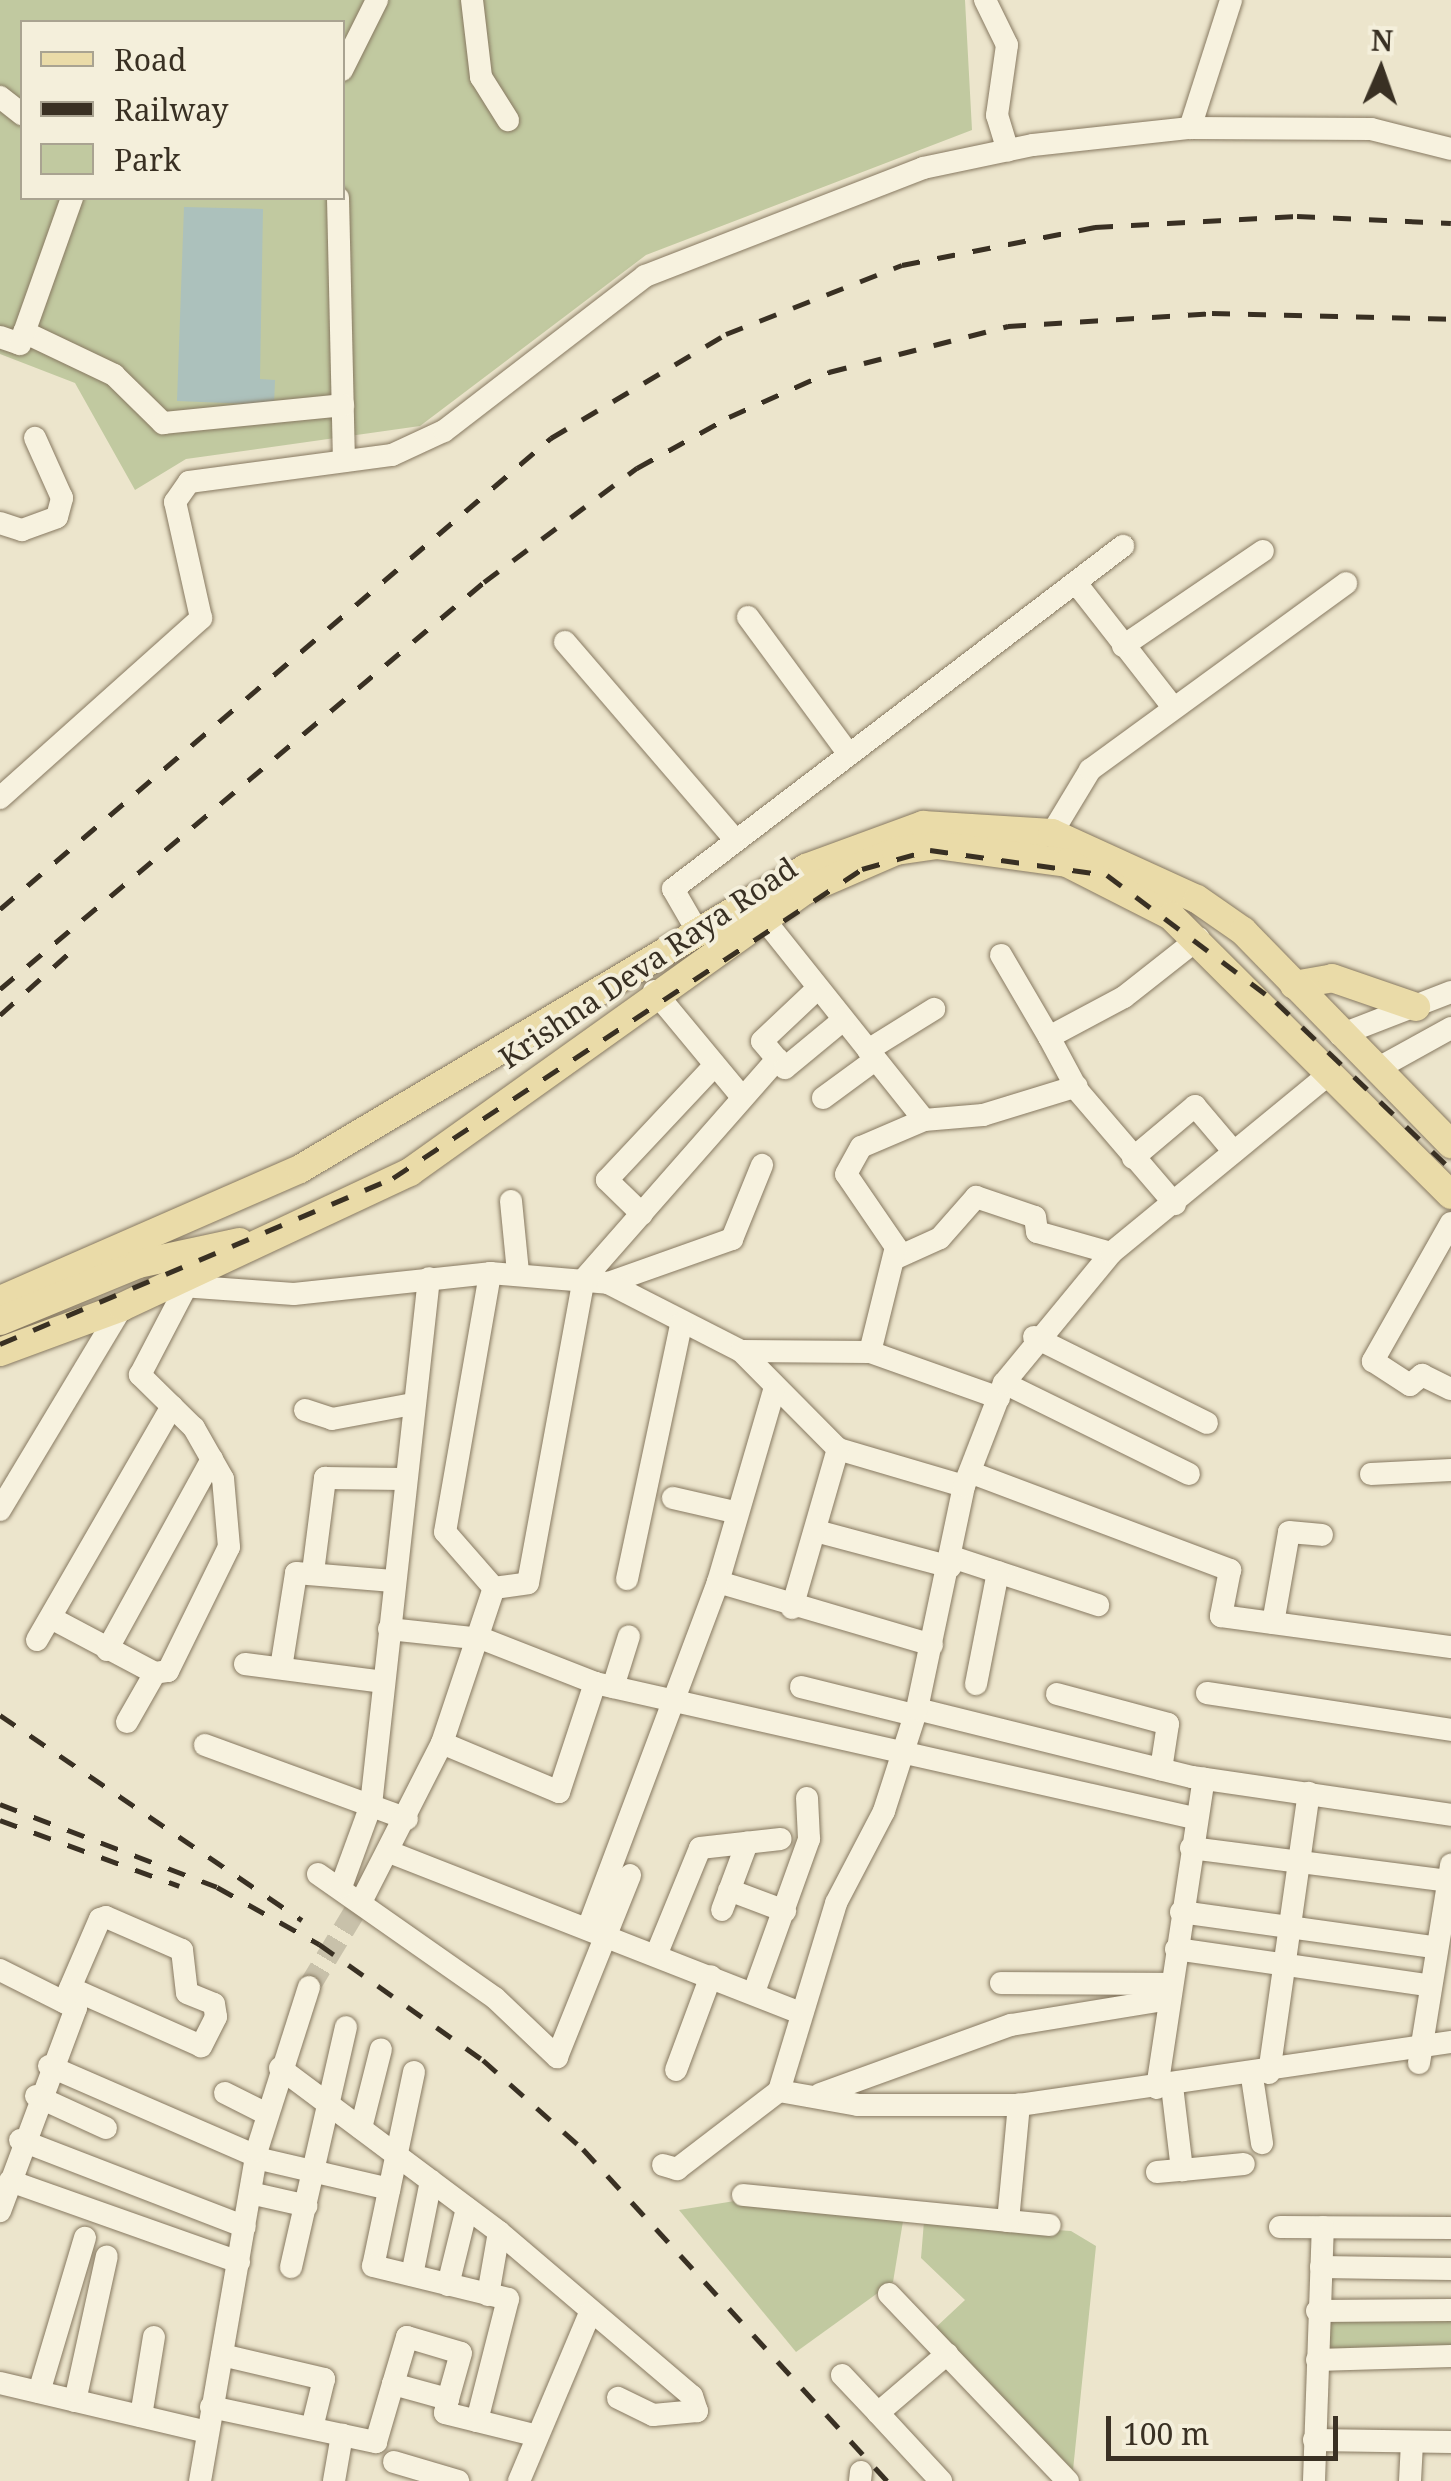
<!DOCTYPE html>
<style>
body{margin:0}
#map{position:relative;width:1451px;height:2481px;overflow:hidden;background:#ece5cc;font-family:"Noto Serif",serif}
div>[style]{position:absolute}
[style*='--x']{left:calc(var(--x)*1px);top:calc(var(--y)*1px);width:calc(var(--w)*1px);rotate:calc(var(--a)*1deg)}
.green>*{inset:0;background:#c1c9a0;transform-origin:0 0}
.water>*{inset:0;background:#acc1bc}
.minor-tunnel>*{height:22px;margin-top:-11px;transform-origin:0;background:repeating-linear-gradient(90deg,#c8c1aa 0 22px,transparent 0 33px)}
.roads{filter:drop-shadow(0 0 2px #877961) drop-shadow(0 0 2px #877961)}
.minor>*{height:22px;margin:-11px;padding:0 11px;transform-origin:11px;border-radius:11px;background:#f7f2df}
.major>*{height:28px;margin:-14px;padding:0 14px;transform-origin:14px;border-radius:14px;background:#eadba8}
.rail>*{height:5px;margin-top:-2.5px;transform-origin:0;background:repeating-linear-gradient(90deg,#393023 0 18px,transparent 0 36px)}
span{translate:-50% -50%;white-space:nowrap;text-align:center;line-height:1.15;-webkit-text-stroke:8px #f4efdb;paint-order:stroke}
.street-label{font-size:30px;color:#393023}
.legend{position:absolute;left:20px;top:20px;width:325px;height:180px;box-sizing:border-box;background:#f4efdb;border:2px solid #a9a391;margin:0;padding:12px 18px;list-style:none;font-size:30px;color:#393023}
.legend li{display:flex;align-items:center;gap:20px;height:50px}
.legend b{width:50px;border:2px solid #a9a391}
.north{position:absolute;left:1331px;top:20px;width:100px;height:100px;-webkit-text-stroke:8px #f4efdb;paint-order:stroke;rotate:2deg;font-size:28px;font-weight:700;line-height:40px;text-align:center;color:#393023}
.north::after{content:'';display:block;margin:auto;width:35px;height:45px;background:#393023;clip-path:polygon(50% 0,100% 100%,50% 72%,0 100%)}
.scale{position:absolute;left:1106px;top:2416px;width:232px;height:45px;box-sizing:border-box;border:5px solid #393023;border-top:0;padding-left:12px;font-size:30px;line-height:35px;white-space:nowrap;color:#393023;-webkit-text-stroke:8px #f4efdb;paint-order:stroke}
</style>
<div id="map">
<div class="green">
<i style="clip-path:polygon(evenodd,0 0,965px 0,972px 130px,646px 255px,420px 426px,186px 459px,135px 490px,75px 383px,0 354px,0 0,22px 22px,342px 22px,342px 198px,22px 198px,22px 22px)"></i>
<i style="clip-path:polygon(747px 2199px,904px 2215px,893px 2282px,796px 2352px,679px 2210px)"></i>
<i style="clip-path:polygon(924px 2221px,1071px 2231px,1096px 2246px,1073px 2470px,934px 2329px,965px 2300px,921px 2258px)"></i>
<i style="left:1451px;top:2310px;width:46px;height:134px;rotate:90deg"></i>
</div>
<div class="water">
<i style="clip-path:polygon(184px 207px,263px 209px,260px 379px,275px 380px,274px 405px,177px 401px)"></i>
</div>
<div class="minor-tunnel">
<i style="--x:309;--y:1987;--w:104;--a:-58.8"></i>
</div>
<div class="roads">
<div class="minor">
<i style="--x:472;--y:0;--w:78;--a:83.3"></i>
<i style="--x:481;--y:77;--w:51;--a:57.9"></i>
<i style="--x:985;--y:0;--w:50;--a:63.9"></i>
<i style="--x:1007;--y:45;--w:71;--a:98.1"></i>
<i style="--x:997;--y:115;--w:37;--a:73"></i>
<i style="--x:342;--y:70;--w:78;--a:-63.4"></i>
<i style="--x:0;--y:97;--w:28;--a:38"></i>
<i style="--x:1190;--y:128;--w:134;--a:-72.2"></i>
<i style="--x:338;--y:198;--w:263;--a:88.7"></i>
<i style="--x:24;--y:332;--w:100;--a:25.5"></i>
<i style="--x:114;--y:375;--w:69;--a:44.4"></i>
<i style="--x:163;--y:423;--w:181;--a:-5.7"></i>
<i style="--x:0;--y:337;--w:21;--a:19"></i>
<i style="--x:20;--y:344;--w:155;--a:-70.4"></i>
<i style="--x:0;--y:523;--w:23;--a:18"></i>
<i style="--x:22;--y:530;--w:37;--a:-20"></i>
<i style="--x:57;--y:517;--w:20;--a:-75"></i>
<i style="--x:62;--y:498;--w:66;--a:-114.2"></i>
<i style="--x:1076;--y:583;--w:156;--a:52"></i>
<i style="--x:748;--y:617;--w:169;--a:53.7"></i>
<i style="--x:565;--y:642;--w:257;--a:49.3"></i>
<i style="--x:1123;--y:646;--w:169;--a:-34.2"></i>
<i style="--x:0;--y:798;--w:270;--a:-41.8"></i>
<i style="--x:201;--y:618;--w:119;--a:-102.6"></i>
<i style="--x:175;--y:502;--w:24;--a:-55"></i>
<i style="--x:189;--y:482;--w:205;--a:-7.6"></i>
<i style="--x:392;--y:455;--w:57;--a:-24.8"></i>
<i style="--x:444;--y:431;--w:254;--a:-37.6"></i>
<i style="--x:645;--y:276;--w:298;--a:-21.2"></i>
<i style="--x:923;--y:168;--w:112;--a:-11.8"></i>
<i style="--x:1033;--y:145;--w:158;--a:-6.2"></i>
<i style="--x:1190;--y:128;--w:181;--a:0.3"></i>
<i style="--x:1371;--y:129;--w:82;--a:14"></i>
<i style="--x:1052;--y:833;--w:74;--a:-58.9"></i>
<i style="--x:1090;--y:770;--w:317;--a:-36.1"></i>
<i style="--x:763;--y:918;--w:258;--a:51.4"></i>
<i style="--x:924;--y:1120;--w:59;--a:-4.8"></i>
<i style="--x:983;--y:1115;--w:98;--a:-17.1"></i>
<i style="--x:699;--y:934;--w:52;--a:-120"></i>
<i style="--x:673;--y:889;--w:566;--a:-37.32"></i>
<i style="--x:1001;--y:955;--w:95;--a:59.7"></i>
<i style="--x:1049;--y:1037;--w:85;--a:-28.1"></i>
<i style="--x:1124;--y:997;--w:95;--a:-38.2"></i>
<i style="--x:654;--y:991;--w:138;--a:50.3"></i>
<i style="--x:1340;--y:1035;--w:119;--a:-21.2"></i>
<i style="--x:1049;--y:1037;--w:61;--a:61.8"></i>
<i style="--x:1078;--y:1091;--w:149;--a:49.4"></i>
<i style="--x:868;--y:1050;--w:78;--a:-31.8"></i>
<i style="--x:777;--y:1059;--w:23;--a:-130"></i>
<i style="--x:762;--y:1041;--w:74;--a:-43.4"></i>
<i style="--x:1375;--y:1070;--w:87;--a:-28.9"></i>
<i style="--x:823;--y:1098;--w:64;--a:-36.2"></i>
<i style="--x:1133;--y:1158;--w:81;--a:-40"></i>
<i style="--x:1195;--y:1106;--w:60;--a:49.7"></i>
<i style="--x:511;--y:1201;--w:72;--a:84.4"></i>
<i style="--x:642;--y:1214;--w:49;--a:-135.8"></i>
<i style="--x:607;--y:1180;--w:156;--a:-46.8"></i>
<i style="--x:1451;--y:1223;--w:159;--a:119.5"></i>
<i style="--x:1373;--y:1361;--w:44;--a:33"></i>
<i style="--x:1410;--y:1385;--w:16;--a:-40"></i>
<i style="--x:1422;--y:1375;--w:32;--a:26"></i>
<i style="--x:896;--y:1258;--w:48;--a:-24.4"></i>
<i style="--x:940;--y:1238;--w:55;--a:-48.7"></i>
<i style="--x:976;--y:1197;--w:62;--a:18.7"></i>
<i style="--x:1035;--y:1217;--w:15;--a:82"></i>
<i style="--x:1037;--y:1232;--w:77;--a:15.8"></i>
<i style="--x:608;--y:1283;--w:132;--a:-19.5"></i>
<i style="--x:732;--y:1239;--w:80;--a:-67.9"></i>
<i style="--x:168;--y:1285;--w:126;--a:4.1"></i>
<i style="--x:294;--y:1294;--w:197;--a:-6.1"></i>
<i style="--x:490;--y:1273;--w:118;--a:4.8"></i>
<i style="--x:608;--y:1283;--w:149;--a:27.1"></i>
<i style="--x:741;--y:1351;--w:138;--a:45.3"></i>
<i style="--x:838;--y:1449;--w:131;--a:16.4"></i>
<i style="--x:1034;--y:1337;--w:193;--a:26.4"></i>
<i style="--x:741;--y:1351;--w:129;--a:0.4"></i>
<i style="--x:870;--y:1352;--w:137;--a:19.6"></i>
<i style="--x:870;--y:1352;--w:108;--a:-76.1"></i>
<i style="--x:896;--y:1247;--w:88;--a:-124.4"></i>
<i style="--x:846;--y:1174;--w:31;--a:-61"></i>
<i style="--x:861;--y:1147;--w:69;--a:-23.2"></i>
<i style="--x:1004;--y:1383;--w:206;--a:26.2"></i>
<i style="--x:305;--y:1410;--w:28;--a:18"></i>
<i style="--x:332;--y:1419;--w:82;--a:-10.5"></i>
<i style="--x:972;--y:1473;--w:276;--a:20.6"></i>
<i style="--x:1230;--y:1570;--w:47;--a:101.1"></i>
<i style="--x:1221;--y:1616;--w:232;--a:7.7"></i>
<i style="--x:1371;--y:1474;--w:80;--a:-2.9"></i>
<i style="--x:673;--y:1498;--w:63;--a:12.9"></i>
<i style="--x:0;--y:1510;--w:237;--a:-59"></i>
<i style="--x:816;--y:1531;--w:139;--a:15"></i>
<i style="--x:952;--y:1557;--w:154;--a:18.2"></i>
<i style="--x:313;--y:1572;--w:95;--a:-82.7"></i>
<i style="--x:325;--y:1478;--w:77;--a:0.7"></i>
<i style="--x:627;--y:1579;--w:261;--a:-78"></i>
<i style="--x:718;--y:1582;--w:223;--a:16.4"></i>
<i style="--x:494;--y:1588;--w:34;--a:-8"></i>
<i style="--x:528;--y:1583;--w:309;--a:-79.6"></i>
<i style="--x:584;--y:1279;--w:293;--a:-48.7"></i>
<i style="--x:777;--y:1059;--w:12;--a:48"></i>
<i style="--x:785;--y:1068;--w:75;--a:-39.6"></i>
<i style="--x:792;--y:1608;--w:166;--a:-73.9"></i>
<i style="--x:51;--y:1618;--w:118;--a:27.9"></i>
<i style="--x:1273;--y:1623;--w:92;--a:-80"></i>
<i style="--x:1289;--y:1532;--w:33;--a:5"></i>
<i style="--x:389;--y:1629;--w:95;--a:6.1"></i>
<i style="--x:483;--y:1639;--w:120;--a:21.4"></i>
<i style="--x:595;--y:1683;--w:614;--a:12.7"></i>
<i style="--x:37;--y:1640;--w:270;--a:-60"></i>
<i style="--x:107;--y:1650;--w:218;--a:-61.2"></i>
<i style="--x:245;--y:1664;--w:140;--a:7.4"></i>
<i style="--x:281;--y:1668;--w:96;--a:-81"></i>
<i style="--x:296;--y:1573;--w:97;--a:4.7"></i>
<i style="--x:976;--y:1684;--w:114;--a:-78.9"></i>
<i style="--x:613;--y:1687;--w:53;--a:-72.6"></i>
<i style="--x:801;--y:1687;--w:116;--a:13.9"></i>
<i style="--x:1207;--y:1693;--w:247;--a:8.6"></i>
<i style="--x:1057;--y:1694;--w:115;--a:15.1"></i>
<i style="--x:1168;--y:1724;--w:46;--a:98.8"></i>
<i style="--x:917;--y:1709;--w:283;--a:13.9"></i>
<i style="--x:1192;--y:1777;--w:262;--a:8.3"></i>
<i style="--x:127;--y:1722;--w:56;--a:-60.3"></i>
<i style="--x:155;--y:1673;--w:13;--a:-9"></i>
<i style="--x:168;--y:1671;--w:138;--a:-63.8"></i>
<i style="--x:229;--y:1547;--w:68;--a:-95"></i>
<i style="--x:223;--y:1479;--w:59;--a:-119.6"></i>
<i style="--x:194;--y:1428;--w:76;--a:-135.5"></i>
<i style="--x:140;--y:1375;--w:99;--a:-62.4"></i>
<i style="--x:442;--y:1743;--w:127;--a:22.7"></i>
<i style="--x:559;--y:1792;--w:115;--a:-71.7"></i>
<i style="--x:205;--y:1745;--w:215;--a:20.1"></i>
<i style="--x:1191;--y:1848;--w:259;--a:7.3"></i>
<i style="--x:392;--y:1853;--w:436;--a:21.4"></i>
<i style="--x:318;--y:1874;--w:216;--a:35"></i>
<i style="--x:495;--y:1998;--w:86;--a:43.6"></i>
<i style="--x:557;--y:2057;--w:196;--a:-68.1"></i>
<i style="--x:341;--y:1887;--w:87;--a:-69.9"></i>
<i style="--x:371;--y:1805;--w:530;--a:-83.72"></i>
<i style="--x:729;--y:1890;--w:60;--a:20.6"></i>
<i style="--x:363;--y:1898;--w:174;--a:-63"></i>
<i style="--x:442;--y:1743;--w:163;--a:-71.5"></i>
<i style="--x:494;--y:1588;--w:74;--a:-131.2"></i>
<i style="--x:445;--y:1532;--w:263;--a:-80.1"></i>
<i style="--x:722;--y:1910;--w:72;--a:-69.5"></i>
<i style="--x:1181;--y:1912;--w:255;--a:7.9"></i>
<i style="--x:588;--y:1928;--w:370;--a:-69.4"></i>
<i style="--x:718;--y:1582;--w:200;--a:-73.7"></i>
<i style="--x:1176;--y:1949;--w:252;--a:8.2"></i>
<i style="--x:657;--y:1953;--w:113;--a:-67.7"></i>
<i style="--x:700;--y:1848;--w:81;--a:-6.4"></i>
<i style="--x:0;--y:1970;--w:85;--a:26.6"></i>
<i style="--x:76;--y:2008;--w:217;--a:110.5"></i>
<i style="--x:1001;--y:1983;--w:171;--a:0.3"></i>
<i style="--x:754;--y:1992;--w:163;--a:-70.2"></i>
<i style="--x:809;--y:1839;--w:41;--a:-92.8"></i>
<i style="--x:64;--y:2002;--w:90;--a:-66.6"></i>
<i style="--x:100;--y:1919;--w:6;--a:-18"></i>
<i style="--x:106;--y:1917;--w:83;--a:23.5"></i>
<i style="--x:182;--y:1950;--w:43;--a:83.4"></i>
<i style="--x:187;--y:1993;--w:29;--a:22"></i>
<i style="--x:214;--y:2004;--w:13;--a:81"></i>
<i style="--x:216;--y:2017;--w:33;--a:117"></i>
<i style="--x:201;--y:2046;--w:143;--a:-156.1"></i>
<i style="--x:1419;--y:2063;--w:201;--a:-80.8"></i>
<i style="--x:49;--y:2066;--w:218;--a:23.5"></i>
<i style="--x:280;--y:2068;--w:274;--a:36.8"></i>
<i style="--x:499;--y:2232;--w:253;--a:40.4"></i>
<i style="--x:692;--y:2396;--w:16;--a:72"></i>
<i style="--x:697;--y:2411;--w:44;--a:174.8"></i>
<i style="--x:653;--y:2415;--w:39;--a:-154"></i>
<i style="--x:676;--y:2070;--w:100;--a:-69.6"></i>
<i style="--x:414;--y:2072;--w:198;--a:101.9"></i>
<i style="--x:373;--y:2266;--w:139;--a:13.7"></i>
<i style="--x:508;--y:2299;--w:126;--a:104.3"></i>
<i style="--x:1269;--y:2073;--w:283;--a:-81.9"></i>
<i style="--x:1252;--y:2077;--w:67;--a:81.4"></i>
<i style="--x:1172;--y:2086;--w:85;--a:83.2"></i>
<i style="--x:1182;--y:2170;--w:62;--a:-5.5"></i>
<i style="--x:1157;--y:2088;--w:313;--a:-81.4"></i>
<i style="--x:779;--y:2091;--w:80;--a:10"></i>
<i style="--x:858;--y:2105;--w:161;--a:0"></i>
<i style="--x:1019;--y:2105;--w:437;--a:-8.3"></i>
<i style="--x:225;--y:2093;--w:47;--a:26.6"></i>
<i style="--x:820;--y:2094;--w:203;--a:-19.9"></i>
<i style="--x:1011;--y:2025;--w:161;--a:-9.3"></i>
<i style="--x:36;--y:2096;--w:77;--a:24.6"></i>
<i style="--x:361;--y:2128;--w:81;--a:-75.8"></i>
<i style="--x:20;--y:2140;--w:241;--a:21.1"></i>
<i style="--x:256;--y:2158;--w:137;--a:13.1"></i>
<i style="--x:663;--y:2165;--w:15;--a:16"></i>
<i style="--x:677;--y:2169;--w:128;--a:-37.4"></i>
<i style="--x:779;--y:2091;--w:196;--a:-73.1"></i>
<i style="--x:836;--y:1903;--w:104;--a:-62.4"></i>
<i style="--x:884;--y:1811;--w:107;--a:-72.1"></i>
<i style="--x:917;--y:1709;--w:228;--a:-78.1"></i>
<i style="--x:964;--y:1486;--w:110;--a:-68.8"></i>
<i style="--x:1004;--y:1383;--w:168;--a:-50.5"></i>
<i style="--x:1111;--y:1253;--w:283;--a:-39.4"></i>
<i style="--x:1157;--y:2172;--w:25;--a:-5"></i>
<i style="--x:10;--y:2181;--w:243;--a:19.5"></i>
<i style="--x:250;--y:2193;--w:58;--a:12.8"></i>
<i style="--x:743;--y:2195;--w:308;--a:5.6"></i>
<i style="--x:1008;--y:2221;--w:117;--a:-84.6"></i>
<i style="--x:1280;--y:2227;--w:171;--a:0.3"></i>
<i style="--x:291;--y:2267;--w:246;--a:-77.1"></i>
<i style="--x:1321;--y:2267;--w:130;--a:0.9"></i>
<i style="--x:412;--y:2275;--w:96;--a:-78.6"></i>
<i style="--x:448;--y:2285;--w:79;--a:-76.1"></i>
<i style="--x:889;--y:2294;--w:259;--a:46.3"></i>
<i style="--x:488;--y:2295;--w:64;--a:-80.1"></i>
<i style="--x:1317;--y:2311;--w:134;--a:-0.4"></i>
<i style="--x:222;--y:2355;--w:105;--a:13.2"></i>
<i style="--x:324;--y:2379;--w:50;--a:103.8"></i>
<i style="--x:1317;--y:2360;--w:134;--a:-1.7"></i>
<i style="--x:842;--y:2375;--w:52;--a:46.5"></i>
<i style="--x:878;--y:2413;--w:91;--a:-40.5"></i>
<i style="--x:0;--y:2383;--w:213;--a:13.3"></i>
<i style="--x:393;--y:2384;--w:49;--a:-73.4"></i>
<i style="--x:407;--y:2337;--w:56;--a:16.5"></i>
<i style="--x:461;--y:2353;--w:48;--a:105.8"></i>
<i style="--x:39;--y:2392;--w:161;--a:-73.4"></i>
<i style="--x:75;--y:2401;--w:148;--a:-77.6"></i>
<i style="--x:211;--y:2407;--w:169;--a:12"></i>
<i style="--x:376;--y:2442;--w:60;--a:-73.7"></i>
<i style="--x:393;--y:2384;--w:57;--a:15.3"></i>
<i style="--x:448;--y:2399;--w:14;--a:102"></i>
<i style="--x:445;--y:2413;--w:92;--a:13.9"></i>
<i style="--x:878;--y:2413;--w:93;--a:47.2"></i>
<i style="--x:141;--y:2416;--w:80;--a:-80.7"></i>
<i style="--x:1314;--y:2440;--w:137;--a:0.8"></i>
<i style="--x:394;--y:2462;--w:67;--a:16.5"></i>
<i style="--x:200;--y:2481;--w:336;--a:-80.2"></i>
<i style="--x:257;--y:2150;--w:171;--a:-72.3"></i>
<i style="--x:334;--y:2481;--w:47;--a:-80.1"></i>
<i style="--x:519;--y:2481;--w:182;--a:-67.1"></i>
<i style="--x:860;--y:2481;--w:9;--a:-84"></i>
<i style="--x:1314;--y:2481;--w:254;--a:-88"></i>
<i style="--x:1410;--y:2481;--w:38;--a:-87"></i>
</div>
<div class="major">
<i style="--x:1294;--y:985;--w:39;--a:-10"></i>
<i style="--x:1332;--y:978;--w:89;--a:19"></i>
<i style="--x:0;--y:1300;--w:327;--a:-23.6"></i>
<i style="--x:300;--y:1169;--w:589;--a:-30.75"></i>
<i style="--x:806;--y:868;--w:125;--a:-20.2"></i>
<i style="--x:923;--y:825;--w:129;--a:3.5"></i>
<i style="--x:1052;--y:833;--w:159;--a:24.5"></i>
<i style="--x:1197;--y:899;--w:56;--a:34.8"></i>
<i style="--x:1243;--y:931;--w:298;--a:45.7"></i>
<i style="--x:0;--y:1321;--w:149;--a:-22.4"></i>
<i style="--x:138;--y:1264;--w:104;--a:-12.2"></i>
<i style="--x:0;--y:1352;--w:130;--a:-20.2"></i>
<i style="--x:122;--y:1307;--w:318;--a:-25.1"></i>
<i style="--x:410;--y:1172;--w:484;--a:-35.5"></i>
<i style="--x:804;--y:891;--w:100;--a:-23.5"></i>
<i style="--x:896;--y:851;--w:40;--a:-8.5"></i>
<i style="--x:936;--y:845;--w:132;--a:7.8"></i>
<i style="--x:1067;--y:863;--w:117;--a:27"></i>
<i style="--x:1171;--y:916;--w:395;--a:44.9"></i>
</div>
</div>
<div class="rail">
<i style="--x:0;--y:909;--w:725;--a:-40.52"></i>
<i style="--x:551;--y:438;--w:204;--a:-30.7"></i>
<i style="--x:726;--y:334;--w:189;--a:-21.4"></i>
<i style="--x:902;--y:265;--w:197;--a:-11.1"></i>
<i style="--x:1095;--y:227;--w:202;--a:-3.1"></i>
<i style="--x:1297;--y:216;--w:154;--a:2.6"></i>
<i style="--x:0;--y:989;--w:632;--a:-40.06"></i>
<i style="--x:484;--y:582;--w:191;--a:-36.7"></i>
<i style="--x:637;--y:468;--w:105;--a:-29"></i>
<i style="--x:729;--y:417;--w:110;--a:-24.2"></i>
<i style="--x:829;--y:372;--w:185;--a:-14.4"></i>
<i style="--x:1008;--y:326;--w:204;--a:-3.6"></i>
<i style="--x:1212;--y:313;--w:239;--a:1.4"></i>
<i style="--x:0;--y:1015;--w:91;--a:-41.9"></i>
<i style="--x:0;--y:1344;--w:427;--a:-22.9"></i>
<i style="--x:393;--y:1178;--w:562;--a:-33.38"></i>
<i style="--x:862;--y:869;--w:71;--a:-15.6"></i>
<i style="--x:930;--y:850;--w:179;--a:8"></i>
<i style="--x:1107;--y:875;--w:211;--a:36.9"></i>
<i style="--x:1276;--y:1002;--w:242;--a:43.7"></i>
<i style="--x:0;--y:1715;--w:365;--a:34.2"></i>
<i style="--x:0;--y:1804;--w:232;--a:20.9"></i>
<i style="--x:217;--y:1887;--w:117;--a:29.2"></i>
<i style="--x:319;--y:1944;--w:201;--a:35.3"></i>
<i style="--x:483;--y:2060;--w:134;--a:41.7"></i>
<i style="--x:583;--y:2149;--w:450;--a:47.5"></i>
<i style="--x:0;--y:1820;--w:191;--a:20.2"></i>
</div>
<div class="street-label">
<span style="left:648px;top:963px;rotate:-34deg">Krishna Deva Raya Road</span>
</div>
<ul class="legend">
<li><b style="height:12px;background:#eadba8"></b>Road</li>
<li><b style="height:12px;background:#393023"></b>Railway</li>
<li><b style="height:28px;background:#c1c9a0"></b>Park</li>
</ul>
<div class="north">N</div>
<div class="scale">100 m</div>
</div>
